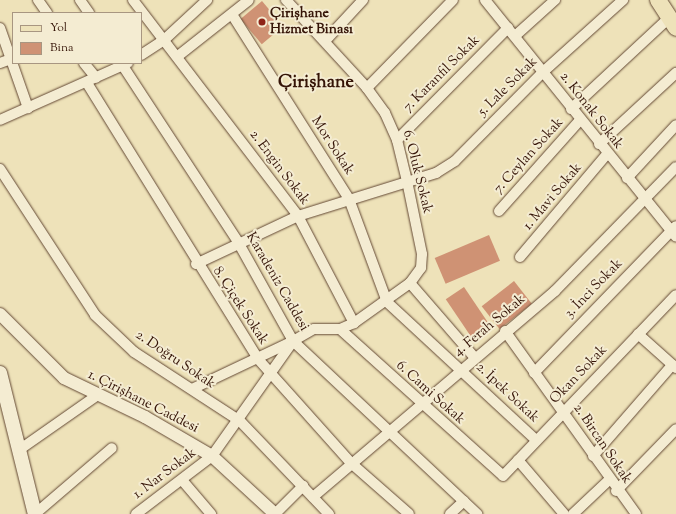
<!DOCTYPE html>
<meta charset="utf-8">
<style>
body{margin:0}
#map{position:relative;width:676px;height:514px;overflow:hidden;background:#eee2b9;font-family:"Sorts Mill Goudy",serif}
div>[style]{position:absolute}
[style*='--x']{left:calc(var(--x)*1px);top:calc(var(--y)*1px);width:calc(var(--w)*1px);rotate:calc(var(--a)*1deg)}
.building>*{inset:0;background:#cf9274;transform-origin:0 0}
.roads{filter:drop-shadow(0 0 1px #634834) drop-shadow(0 0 1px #634834)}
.minor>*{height:10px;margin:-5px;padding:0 5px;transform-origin:5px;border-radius:5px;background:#f4ecd2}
.tertiary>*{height:12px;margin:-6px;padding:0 6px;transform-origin:6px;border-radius:6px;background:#f4ecd2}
.secondary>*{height:14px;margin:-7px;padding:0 7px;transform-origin:7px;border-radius:7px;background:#f4ecd2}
.primary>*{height:16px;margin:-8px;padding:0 8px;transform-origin:8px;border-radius:8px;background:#eee2b9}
.dots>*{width:11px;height:11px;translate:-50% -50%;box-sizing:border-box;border:2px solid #f4ecd2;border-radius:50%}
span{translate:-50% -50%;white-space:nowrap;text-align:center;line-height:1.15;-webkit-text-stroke:4px #f4ecd2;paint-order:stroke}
.poi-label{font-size:14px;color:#351407;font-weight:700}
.left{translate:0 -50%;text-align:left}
.street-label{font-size:14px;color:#351407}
.district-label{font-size:18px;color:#351407;font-weight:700}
.legend{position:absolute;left:12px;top:12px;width:130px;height:52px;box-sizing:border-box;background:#f4ecd2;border:1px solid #a89681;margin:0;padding:5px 7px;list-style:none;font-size:12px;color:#351407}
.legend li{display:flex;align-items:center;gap:8px;height:20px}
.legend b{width:20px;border:1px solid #a89681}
</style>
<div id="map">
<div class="building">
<i style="left:262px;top:1px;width:33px;height:28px;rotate:50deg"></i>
<i style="left:489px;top:235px;width:28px;height:59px;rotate:67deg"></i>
<i style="left:514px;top:281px;width:29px;height:41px;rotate:52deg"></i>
<i style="left:464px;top:287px;width:48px;height:22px;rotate:56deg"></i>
</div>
<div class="roads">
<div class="minor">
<i style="--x:38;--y:0;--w:16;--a:55"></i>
<i style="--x:80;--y:0;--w:16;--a:55"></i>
<i style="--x:133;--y:0;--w:272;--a:52.6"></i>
<i style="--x:298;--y:216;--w:121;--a:62.4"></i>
<i style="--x:485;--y:0;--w:304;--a:51.1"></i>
<i style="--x:233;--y:16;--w:217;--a:57.6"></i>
<i style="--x:349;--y:199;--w:110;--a:69.7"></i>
<i style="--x:387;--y:302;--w:203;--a:42.8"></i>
<i style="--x:0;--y:28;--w:85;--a:70.7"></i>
<i style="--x:515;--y:36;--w:54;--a:-42"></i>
<i style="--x:325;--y:41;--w:56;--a:-47.2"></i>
<i style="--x:141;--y:55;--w:27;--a:-33"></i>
<i style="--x:164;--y:40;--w:59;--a:-42.9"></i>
<i style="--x:178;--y:56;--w:90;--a:-38.3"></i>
<i style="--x:0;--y:63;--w:12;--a:-20"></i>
<i style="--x:84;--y:63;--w:19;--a:51"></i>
<i style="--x:121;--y:63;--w:214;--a:56.8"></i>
<i style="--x:238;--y:242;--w:113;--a:60.9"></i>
<i style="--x:293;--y:341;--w:253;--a:43.2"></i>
<i style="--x:87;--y:83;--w:325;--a:58.2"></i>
<i style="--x:258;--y:359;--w:140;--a:48.2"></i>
<i style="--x:351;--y:463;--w:77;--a:41.3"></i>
<i style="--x:367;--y:88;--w:123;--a:-45.7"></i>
<i style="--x:571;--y:109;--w:134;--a:-42.9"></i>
<i style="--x:0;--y:120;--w:140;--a:-24"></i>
<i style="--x:397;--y:140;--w:158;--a:-45.3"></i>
<i style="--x:599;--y:144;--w:105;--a:-42.7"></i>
<i style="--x:0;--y:169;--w:174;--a:56.9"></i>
<i style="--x:95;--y:315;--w:54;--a:43.5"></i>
<i style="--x:134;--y:352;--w:126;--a:33.1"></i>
<i style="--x:240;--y:421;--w:129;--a:46.3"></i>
<i style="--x:627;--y:178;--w:72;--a:-47.2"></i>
<i style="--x:499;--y:211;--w:122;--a:-48.3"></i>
<i style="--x:520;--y:257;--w:135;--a:-49.8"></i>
<i style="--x:196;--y:264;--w:113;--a:-25.2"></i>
<i style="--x:298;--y:216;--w:145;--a:-17.3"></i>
<i style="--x:436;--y:173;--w:22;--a:-32"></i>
<i style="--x:455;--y:161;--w:125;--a:-45.3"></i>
<i style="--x:543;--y:72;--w:108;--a:-42"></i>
<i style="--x:410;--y:283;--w:98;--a:49.1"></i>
<i style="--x:340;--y:329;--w:219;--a:42"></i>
<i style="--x:503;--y:476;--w:250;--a:-46.3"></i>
<i style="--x:505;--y:331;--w:225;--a:54.4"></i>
<i style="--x:638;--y:334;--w:51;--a:41.8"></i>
<i style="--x:534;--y:373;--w:204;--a:-46"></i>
<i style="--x:192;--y:389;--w:112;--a:-25.4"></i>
<i style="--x:19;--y:450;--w:94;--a:-35"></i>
<i style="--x:593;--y:456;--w:121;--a:-49"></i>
<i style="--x:518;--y:460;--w:71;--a:49.6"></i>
<i style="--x:182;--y:480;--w:45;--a:49.5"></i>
<i style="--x:616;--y:491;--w:86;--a:-45.9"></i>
<i style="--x:313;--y:497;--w:318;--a:-40.4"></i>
<i style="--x:555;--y:291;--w:173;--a:-45.7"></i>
<i style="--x:35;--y:514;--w:101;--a:-40.6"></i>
<i style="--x:136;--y:514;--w:96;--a:-37.3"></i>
<i style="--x:212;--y:456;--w:141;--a:-54.8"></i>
<i style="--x:293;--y:341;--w:24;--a:-30"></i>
<i style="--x:314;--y:329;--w:26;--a:0"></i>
<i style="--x:340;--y:329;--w:15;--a:-23"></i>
<i style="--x:354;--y:323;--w:69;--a:-35.5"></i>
<i style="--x:410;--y:283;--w:19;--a:-54"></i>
<i style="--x:421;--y:268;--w:14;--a:-86"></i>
<i style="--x:422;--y:254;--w:75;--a:-101.6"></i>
<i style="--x:407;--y:181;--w:42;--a:-103.7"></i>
<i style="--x:397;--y:140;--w:30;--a:-114"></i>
<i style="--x:385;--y:113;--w:31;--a:-126"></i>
<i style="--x:367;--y:88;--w:120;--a:-132.6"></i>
<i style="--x:275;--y:514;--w:40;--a:-45"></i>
<i style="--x:450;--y:514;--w:19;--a:-43"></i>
<i style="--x:573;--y:514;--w:50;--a:-43.4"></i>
</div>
<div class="tertiary">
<i style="--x:0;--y:314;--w:91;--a:45"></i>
<i style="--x:64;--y:378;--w:90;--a:25.7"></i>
<i style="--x:145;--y:417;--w:78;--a:30.2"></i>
<i style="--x:212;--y:456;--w:86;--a:42.6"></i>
</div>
<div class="secondary">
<i style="--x:0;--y:373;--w:145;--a:76.1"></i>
</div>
<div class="primary">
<i style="--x:658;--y:0;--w:33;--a:57"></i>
</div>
</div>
<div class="dots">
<i style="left:262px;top:22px;background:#8f2418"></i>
</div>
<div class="poi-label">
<span class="left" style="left:270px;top:22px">Çirişhane<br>Hizmet Binası</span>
</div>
<div class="street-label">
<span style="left:442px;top:74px;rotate:-45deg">7. Karanfil Sokak</span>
<span style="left:508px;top:87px;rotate:-45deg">5. Lale Sokak</span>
<span style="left:591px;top:111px;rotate:52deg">2. Konak Sokak</span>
<span style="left:332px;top:146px;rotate:57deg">Mor Sokak</span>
<span style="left:529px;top:156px;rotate:-48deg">7. Ceylan Sokak</span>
<span style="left:279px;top:168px;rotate:53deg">2. Engin Sokak</span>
<span style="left:417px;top:172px;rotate:76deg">6. Oluk Sokak</span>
<span style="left:553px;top:197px;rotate:-50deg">1. Mavi Sokak</span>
<span style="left:277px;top:282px;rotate:60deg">Karadeniz Caddesi</span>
<span style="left:594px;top:289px;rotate:-46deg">3. İnci Sokak</span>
<span style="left:240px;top:306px;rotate:57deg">8. Çiçek Sokak</span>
<span style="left:490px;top:326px;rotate:-40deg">4. Ferah Sokak</span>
<span style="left:175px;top:360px;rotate:34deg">2. Doğru Sokak</span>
<span style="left:579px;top:375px;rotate:-46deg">Okan Sokak</span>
<span style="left:430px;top:393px;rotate:42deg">6. Cami Sokak</span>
<span style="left:507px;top:393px;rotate:43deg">2. İpek Sokak</span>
<span style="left:143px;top:402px;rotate:27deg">1. Çirişhane Caddesi</span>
<span style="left:602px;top:444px;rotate:56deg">2. Bircan Sokak</span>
<span style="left:165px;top:474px;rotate:-37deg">1. Nar Sokak</span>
</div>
<div class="district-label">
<span style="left:316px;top:83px">Çirişhane</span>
</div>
<ul class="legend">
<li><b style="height:5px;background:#eee2b9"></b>Yol</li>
<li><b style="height:11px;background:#cf9274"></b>Bina</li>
</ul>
</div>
